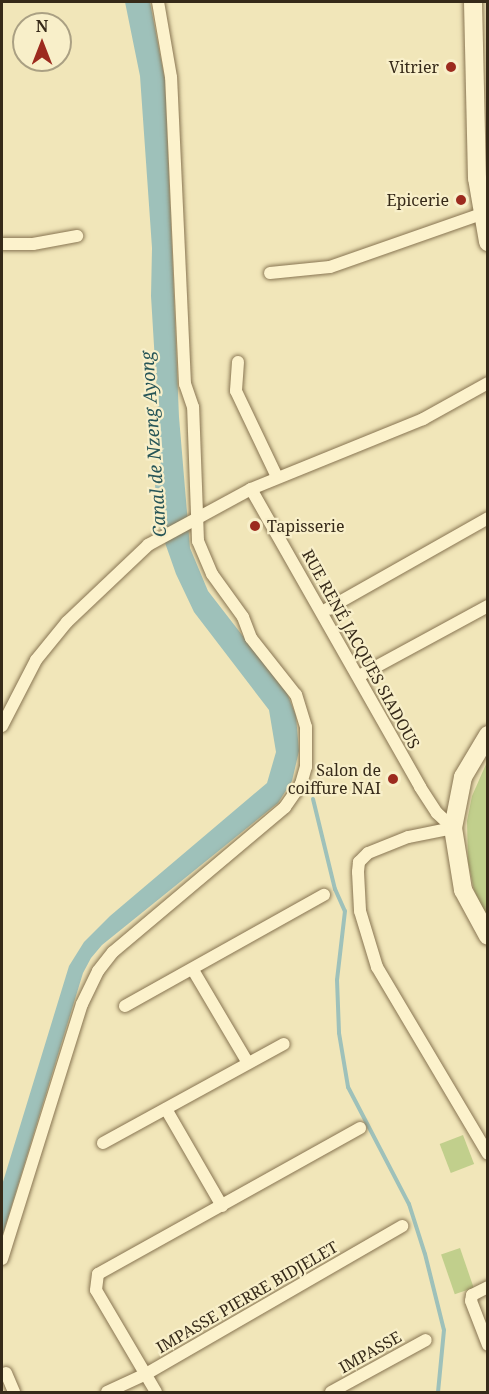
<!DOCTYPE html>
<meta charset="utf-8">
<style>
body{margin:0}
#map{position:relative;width:489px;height:1394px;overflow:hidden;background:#f1e6b9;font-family:"Noto Serif",serif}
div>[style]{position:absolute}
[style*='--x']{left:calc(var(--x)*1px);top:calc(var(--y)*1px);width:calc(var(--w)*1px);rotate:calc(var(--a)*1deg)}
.green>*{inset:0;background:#c1cf8c;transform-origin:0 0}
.water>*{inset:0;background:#9ec1ba}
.stream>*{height:4px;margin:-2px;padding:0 2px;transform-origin:2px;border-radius:2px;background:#9ec1ba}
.roads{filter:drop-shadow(0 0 2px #887552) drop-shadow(0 0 2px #887552)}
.minor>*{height:12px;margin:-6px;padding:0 6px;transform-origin:6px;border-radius:6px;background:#fcf2cc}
.secondary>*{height:18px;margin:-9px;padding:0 9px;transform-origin:9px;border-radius:9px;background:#fcf2cc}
.dots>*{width:16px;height:16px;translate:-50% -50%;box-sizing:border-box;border:3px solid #f8efc9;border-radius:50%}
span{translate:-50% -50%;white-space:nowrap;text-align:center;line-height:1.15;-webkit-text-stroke:4.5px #f8efc9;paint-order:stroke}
.poi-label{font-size:16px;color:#362a19}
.right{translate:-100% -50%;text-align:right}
.left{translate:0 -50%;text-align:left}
.street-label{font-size:16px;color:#362a19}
.water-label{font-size:18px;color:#275557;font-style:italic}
.frame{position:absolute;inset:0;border:3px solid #362a19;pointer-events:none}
.north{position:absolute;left:12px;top:12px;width:60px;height:60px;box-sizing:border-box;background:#f8efc9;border:2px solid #aaa083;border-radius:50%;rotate:0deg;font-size:16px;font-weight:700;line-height:24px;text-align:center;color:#362a19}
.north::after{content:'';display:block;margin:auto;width:21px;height:27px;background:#9c2a1e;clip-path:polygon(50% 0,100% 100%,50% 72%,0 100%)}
</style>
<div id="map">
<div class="green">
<i style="clip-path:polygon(487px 762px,487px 920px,474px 890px,468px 862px,467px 821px,472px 796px)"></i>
<i style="left:463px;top:1135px;width:31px;height:25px;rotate:69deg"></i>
<i style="left:460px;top:1248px;width:42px;height:20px;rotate:71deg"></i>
</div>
<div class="water">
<i style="clip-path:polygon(125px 2px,150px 2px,165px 81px,179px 417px,190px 548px,208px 591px,287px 693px,296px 716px,299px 751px,292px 781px,278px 803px,102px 945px,91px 958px,83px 973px,2px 1237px,2px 1185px,69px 966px,84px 942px,110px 916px,267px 783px,276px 752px,269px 710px,194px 612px,176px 574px,157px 520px,155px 484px,161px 462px,151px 296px,152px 248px,140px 76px)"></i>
</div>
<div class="stream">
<i style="--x:313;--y:799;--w:93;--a:76.3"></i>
<i style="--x:335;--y:889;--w:24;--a:66"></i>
<i style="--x:345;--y:911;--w:69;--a:96.6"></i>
<i style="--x:337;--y:980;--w:53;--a:87.8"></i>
<i style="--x:339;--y:1033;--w:55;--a:80.5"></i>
<i style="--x:348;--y:1087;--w:132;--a:62.5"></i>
<i style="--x:409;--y:1204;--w:52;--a:72.3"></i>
<i style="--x:425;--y:1254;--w:78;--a:76"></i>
<i style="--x:444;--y:1330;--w:62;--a:95.5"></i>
</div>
<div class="roads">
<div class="minor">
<i style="--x:2;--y:244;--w:31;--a:0"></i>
<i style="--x:33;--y:244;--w:45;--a:-10.3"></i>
<i style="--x:270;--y:273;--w:60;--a:-5.7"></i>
<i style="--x:330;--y:267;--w:160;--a:-19.3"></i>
<i style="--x:238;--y:362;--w:29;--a:94"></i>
<i style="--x:236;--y:391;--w:95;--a:64.5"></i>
<i style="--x:251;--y:489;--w:343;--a:60.4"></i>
<i style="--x:420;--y:787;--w:31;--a:57"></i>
<i style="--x:437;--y:813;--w:22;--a:43"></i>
<i style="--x:322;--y:612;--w:191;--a:-29.5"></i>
<i style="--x:359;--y:676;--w:147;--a:-28.5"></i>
<i style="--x:2;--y:726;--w:74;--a:-62.7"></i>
<i style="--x:36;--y:660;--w:49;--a:-50.8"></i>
<i style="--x:67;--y:622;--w:112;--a:-43.5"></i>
<i style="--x:148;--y:545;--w:117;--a:-28.5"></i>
<i style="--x:251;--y:489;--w:186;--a:-22.1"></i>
<i style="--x:423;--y:419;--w:74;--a:-29"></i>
<i style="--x:453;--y:828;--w:46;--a:168.7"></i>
<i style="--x:408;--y:837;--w:43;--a:158.2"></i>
<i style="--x:368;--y:853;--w:13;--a:135"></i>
<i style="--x:359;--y:862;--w:10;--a:96"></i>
<i style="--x:358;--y:872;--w:39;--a:87"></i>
<i style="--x:360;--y:911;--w:59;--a:73.1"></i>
<i style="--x:377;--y:967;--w:217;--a:59.3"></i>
<i style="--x:193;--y:970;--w:108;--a:59.4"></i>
<i style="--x:125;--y:1006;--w:228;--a:-29.2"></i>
<i style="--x:166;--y:1109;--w:112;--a:60"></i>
<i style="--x:103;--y:1143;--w:206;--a:-28.7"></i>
<i style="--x:2;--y:1259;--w:267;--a:-72.6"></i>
<i style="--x:82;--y:1004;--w:37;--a:-64"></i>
<i style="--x:98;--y:971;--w:24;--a:-52"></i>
<i style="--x:113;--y:952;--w:225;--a:-40.1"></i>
<i style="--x:285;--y:807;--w:28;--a:-55"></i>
<i style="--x:301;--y:784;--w:18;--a:-74"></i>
<i style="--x:306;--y:767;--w:40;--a:-90"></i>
<i style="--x:306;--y:727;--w:34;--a:-107"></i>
<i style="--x:296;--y:695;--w:73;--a:-128.3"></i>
<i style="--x:251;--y:638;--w:22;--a:-111"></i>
<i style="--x:243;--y:617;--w:53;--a:-125.8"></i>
<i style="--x:212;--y:574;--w:36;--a:-113"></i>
<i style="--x:198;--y:541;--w:134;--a:-92.1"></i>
<i style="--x:193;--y:407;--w:24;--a:-109"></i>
<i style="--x:185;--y:384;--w:307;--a:-92.6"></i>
<i style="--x:171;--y:77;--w:76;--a:-99.8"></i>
<i style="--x:488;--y:1287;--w:18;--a:153"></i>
<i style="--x:472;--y:1295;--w:6;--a:99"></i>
<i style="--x:471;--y:1301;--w:47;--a:68.9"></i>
<i style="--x:6;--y:1373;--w:21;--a:67"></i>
<i style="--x:107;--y:1392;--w:43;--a:-24.8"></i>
<i style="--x:146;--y:1374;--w:296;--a:-30"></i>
<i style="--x:156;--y:1392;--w:118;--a:-120.5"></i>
<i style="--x:96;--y:1290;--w:16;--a:-83"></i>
<i style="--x:98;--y:1274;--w:300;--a:-29.1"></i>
<i style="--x:331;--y:1392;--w:108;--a:-28.7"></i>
</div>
<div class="secondary">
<i style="--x:473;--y:2;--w:176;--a:88.7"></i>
<i style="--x:477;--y:178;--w:65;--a:80.2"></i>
<i style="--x:488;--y:735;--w:49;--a:120.8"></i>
<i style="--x:463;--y:777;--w:52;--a:101.1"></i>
<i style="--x:453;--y:828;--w:63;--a:80.8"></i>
<i style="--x:463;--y:890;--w:52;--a:61.5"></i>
</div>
</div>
<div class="dots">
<i style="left:451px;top:67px;background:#9c2a1e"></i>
<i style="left:461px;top:200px;background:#9c2a1e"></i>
<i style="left:255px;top:526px;background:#9c2a1e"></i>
<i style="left:393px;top:779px;background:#9c2a1e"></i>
</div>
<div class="poi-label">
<span class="right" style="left:439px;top:67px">Vitrier</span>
<span class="right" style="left:449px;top:200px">Epicerie</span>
<span class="left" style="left:267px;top:526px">Tapisserie</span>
<span class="right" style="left:381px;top:779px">Salon de<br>coiffure NAI</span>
</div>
<div class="street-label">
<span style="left:361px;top:649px;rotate:61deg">RUE RENÉ JACQUES SIADOUS</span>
<span style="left:247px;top:1297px;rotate:-30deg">IMPASSE PIERRE BIDJELET</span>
<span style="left:370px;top:1352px;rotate:-29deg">IMPASSE</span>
</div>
<div class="water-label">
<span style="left:153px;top:444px;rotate:-94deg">Canal de Nzeng Ayong</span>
</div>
<div class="frame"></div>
<div class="north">N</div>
</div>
